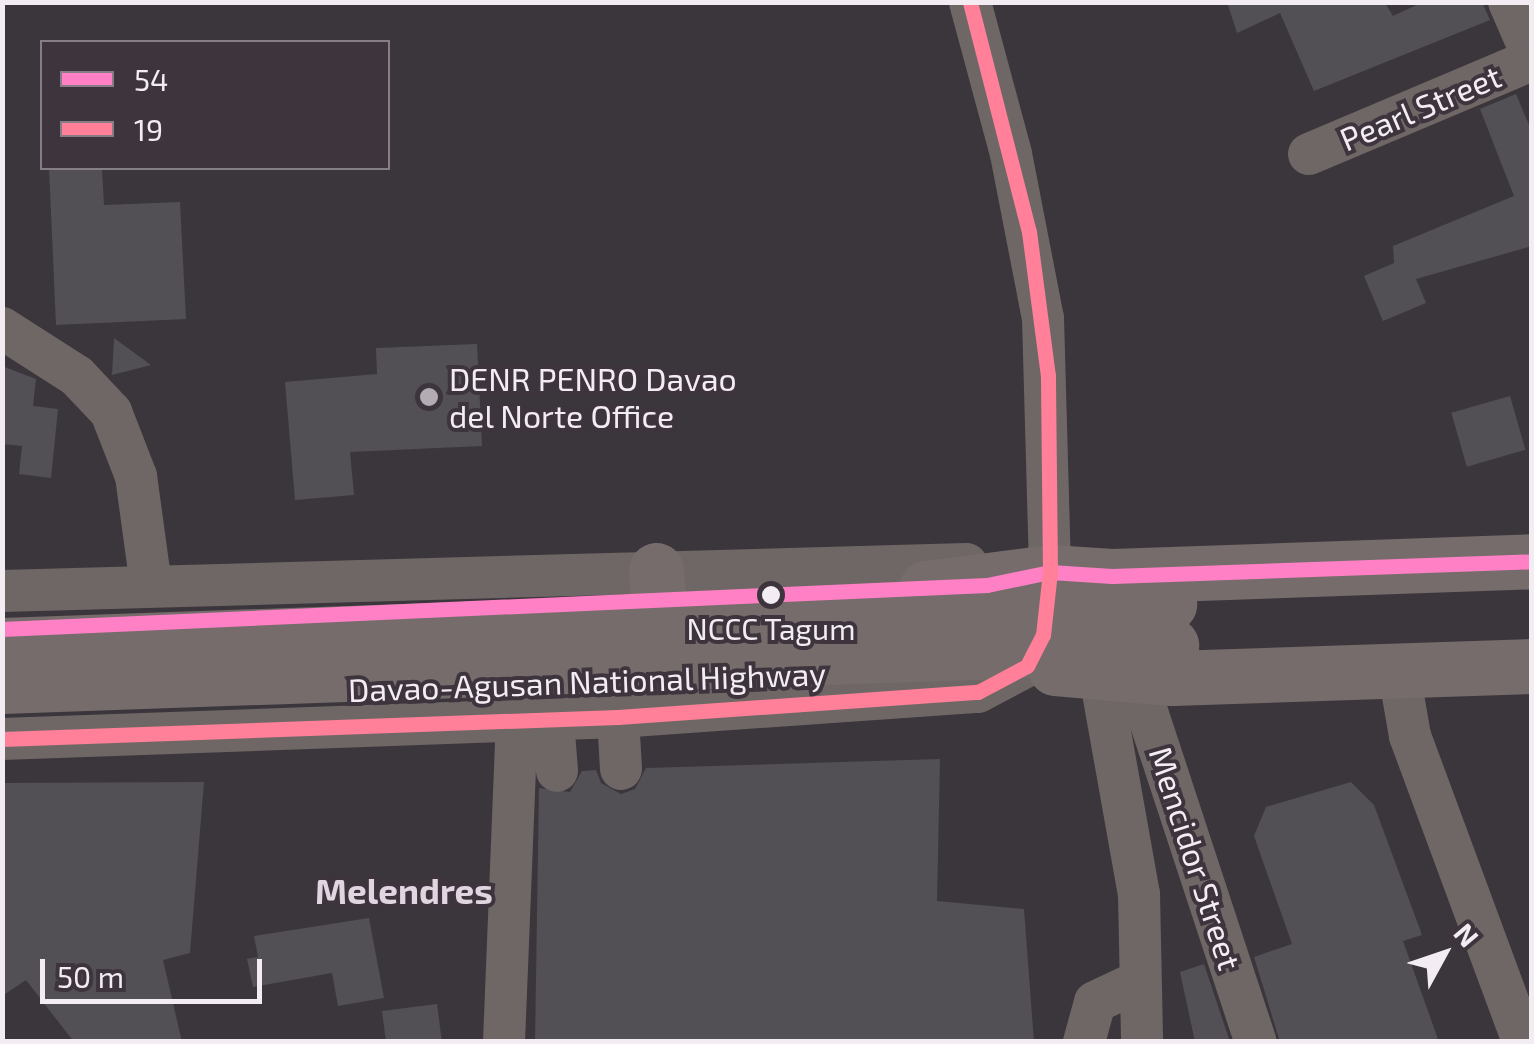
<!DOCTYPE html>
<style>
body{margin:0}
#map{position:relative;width:1534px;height:1044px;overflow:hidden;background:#3b363b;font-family:"Exo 2",sans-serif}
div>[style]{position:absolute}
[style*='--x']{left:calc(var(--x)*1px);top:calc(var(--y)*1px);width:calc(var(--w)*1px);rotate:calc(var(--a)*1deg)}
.building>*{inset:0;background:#525055;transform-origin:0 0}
.minor>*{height:42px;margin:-21px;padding:0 21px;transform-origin:21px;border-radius:21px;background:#6f6766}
.highway>*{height:55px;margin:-27.5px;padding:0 27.5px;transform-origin:27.5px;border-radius:27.5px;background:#766c6c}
.highway-bridge>*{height:55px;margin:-27.5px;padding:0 27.5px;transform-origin:27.5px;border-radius:27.5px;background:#766c6c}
.bus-1>*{height:15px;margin:-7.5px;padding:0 7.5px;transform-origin:7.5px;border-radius:7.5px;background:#ff80c5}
.bus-2>*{height:15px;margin:-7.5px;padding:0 7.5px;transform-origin:7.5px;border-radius:7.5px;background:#ff8098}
.dots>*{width:28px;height:28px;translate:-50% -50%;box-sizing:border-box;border:5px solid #3d343d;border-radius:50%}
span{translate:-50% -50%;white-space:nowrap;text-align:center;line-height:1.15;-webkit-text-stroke:8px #3d343d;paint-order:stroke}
.bus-label{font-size:30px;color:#f3edf3}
.street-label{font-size:32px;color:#f3edf3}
.poi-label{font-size:32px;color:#f3edf3}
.left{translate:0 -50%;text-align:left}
.neighbourhood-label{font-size:35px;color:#e0d5e1;font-weight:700}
.frame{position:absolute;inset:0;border:5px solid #f3edf3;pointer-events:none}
.legend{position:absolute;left:40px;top:40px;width:350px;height:130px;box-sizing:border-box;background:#3d343d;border:2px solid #867e86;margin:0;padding:12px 18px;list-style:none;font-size:30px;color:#f3edf3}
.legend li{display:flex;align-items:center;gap:20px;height:50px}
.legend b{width:50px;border:2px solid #867e86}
.north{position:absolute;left:1394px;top:904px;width:100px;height:100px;-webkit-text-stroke:8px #3d343d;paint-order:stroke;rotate:50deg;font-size:28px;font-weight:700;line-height:40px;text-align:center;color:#f3edf3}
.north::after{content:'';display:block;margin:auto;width:35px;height:45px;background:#f3edf3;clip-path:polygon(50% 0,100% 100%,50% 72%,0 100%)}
.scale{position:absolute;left:40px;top:959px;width:222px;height:45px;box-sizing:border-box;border:5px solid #f3edf3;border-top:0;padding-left:12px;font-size:30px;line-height:35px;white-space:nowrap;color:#f3edf3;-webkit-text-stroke:8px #3d343d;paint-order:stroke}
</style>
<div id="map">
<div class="building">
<i style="clip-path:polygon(1227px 2px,1385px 3px,1393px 16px,1423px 2px,1482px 2px,1490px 20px,1314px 91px,1280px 13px,1237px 33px)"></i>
<i style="clip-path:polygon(1516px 94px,1532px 132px,1532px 246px,1416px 279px,1426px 303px,1383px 321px,1364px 276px,1394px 263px,1393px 246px,1514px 196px,1480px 109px)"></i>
<i style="clip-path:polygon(49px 168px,102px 168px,104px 205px,180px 202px,186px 319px,56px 325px)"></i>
<i style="clip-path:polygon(114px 338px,151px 365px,112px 375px)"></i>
<i style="clip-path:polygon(477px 344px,482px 446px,350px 452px,354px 495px,295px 500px,285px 382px,377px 374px,376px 348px)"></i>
<i style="clip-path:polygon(2px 366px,36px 379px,33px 406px,58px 409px,51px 478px,19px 474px,22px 446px,2px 444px)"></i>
<i style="left:1510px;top:396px;width:56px;height:61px;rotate:74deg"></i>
<i style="clip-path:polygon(940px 759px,937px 901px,1024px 909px,1034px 1042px,535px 1042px,539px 788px,570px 792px,582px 771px,596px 770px,601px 783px,621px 794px,635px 789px,646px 768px)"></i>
<i style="clip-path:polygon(204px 782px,190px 953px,163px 960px,182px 1042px,74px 1042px,26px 980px,2px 996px,2px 783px)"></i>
<i style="clip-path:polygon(1351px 782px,1374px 805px,1422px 935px,1403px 941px,1439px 1042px,1280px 1042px,1254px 957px,1292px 944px,1254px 836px,1266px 807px)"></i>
<i style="clip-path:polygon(369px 918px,384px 998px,338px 1006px,332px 973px,253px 987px,247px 959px,258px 957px,254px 936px)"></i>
<i style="clip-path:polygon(1204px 964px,1230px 1042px,1195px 1042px,1180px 972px)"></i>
<i style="clip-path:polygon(437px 1004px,442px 1042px,386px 1042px,382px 1011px)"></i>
</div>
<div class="minor">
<i style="--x:970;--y:2;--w:157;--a:74.9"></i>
<i style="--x:1011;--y:154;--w:167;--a:79"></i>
<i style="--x:1043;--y:318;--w:254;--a:88.4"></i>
<i style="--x:1509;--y:2;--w:58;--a:66.5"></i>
<i style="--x:1309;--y:154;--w:242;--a:-22.9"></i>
<i style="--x:2;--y:328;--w:89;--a:32.6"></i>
<i style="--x:77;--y:376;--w:50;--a:46.6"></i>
<i style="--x:111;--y:412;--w:69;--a:68.7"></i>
<i style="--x:136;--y:476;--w:111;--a:82.2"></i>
<i style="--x:2;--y:591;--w:965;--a:-1.6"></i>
<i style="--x:1099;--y:670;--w:228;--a:79.9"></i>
<i style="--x:1139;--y:894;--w:148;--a:88.8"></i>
<i style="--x:1135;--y:675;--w:386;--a:71.8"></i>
<i style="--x:1402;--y:690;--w:47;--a:80.1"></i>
<i style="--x:1410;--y:736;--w:326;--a:69.7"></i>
<i style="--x:618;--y:717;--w:52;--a:86.7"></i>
<i style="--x:553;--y:720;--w:51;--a:85.5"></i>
<i style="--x:2;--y:739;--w:616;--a:-2.05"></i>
<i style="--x:618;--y:717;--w:361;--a:-4"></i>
<i style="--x:978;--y:692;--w:55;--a:-28"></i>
<i style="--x:504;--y:1042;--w:350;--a:-87.7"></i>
<i style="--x:1084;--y:1042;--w:41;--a:-74.6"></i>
<i style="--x:1095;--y:1002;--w:50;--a:-25"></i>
</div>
<div class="highway">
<i style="--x:656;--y:570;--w:30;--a:86"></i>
<i style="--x:926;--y:588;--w:125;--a:-7.4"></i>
<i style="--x:1050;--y:572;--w:62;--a:3.7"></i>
<i style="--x:1112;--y:576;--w:420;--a:-2"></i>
<i style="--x:1055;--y:668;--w:117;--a:4.9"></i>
<i style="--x:1172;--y:678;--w:360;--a:-1.9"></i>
</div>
<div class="highway-bridge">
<i style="--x:2;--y:645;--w:1168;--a:-2.01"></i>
<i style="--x:2;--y:686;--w:1170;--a:-2.01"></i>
</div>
<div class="bus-1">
<i style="--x:2;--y:629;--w:986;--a:-2.56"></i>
<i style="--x:987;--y:585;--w:64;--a:-11.7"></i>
<i style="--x:1050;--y:572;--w:62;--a:3.7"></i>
<i style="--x:1112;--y:576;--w:420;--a:-2"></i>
</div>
<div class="bus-2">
<i style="--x:2;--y:739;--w:616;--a:-2.05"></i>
<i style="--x:618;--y:717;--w:361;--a:-4"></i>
<i style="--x:978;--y:692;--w:55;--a:-28"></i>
<i style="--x:1027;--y:666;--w:35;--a:-63"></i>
<i style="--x:1043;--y:635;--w:63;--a:-83.7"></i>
<i style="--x:1050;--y:572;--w:196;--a:-90.6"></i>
<i style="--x:1048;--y:376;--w:145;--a:-97.5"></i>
<i style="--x:1029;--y:232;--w:237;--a:-104.4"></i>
</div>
<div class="dots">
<i style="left:429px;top:397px;background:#b3adb3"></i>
<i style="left:771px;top:595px;background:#f3edf3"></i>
</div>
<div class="bus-label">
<span style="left:771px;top:628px">NCCC Tagum</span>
</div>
<div class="street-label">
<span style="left:1420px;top:107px;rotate:-23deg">Pearl Street</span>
<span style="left:587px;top:681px;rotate:-2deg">Davao-Agusan National Highway</span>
<span style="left:1196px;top:858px;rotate:72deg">Mencidor Street</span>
</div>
<div class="poi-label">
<span class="left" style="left:449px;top:397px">DENR PENRO Davao<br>del Norte Office</span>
</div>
<div class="neighbourhood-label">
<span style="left:404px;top:890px">Melendres</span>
</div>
<div class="frame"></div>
<ul class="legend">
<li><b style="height:12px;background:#ff80c5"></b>54</li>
<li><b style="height:12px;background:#ff8098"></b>19</li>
</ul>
<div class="north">N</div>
<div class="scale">50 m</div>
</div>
